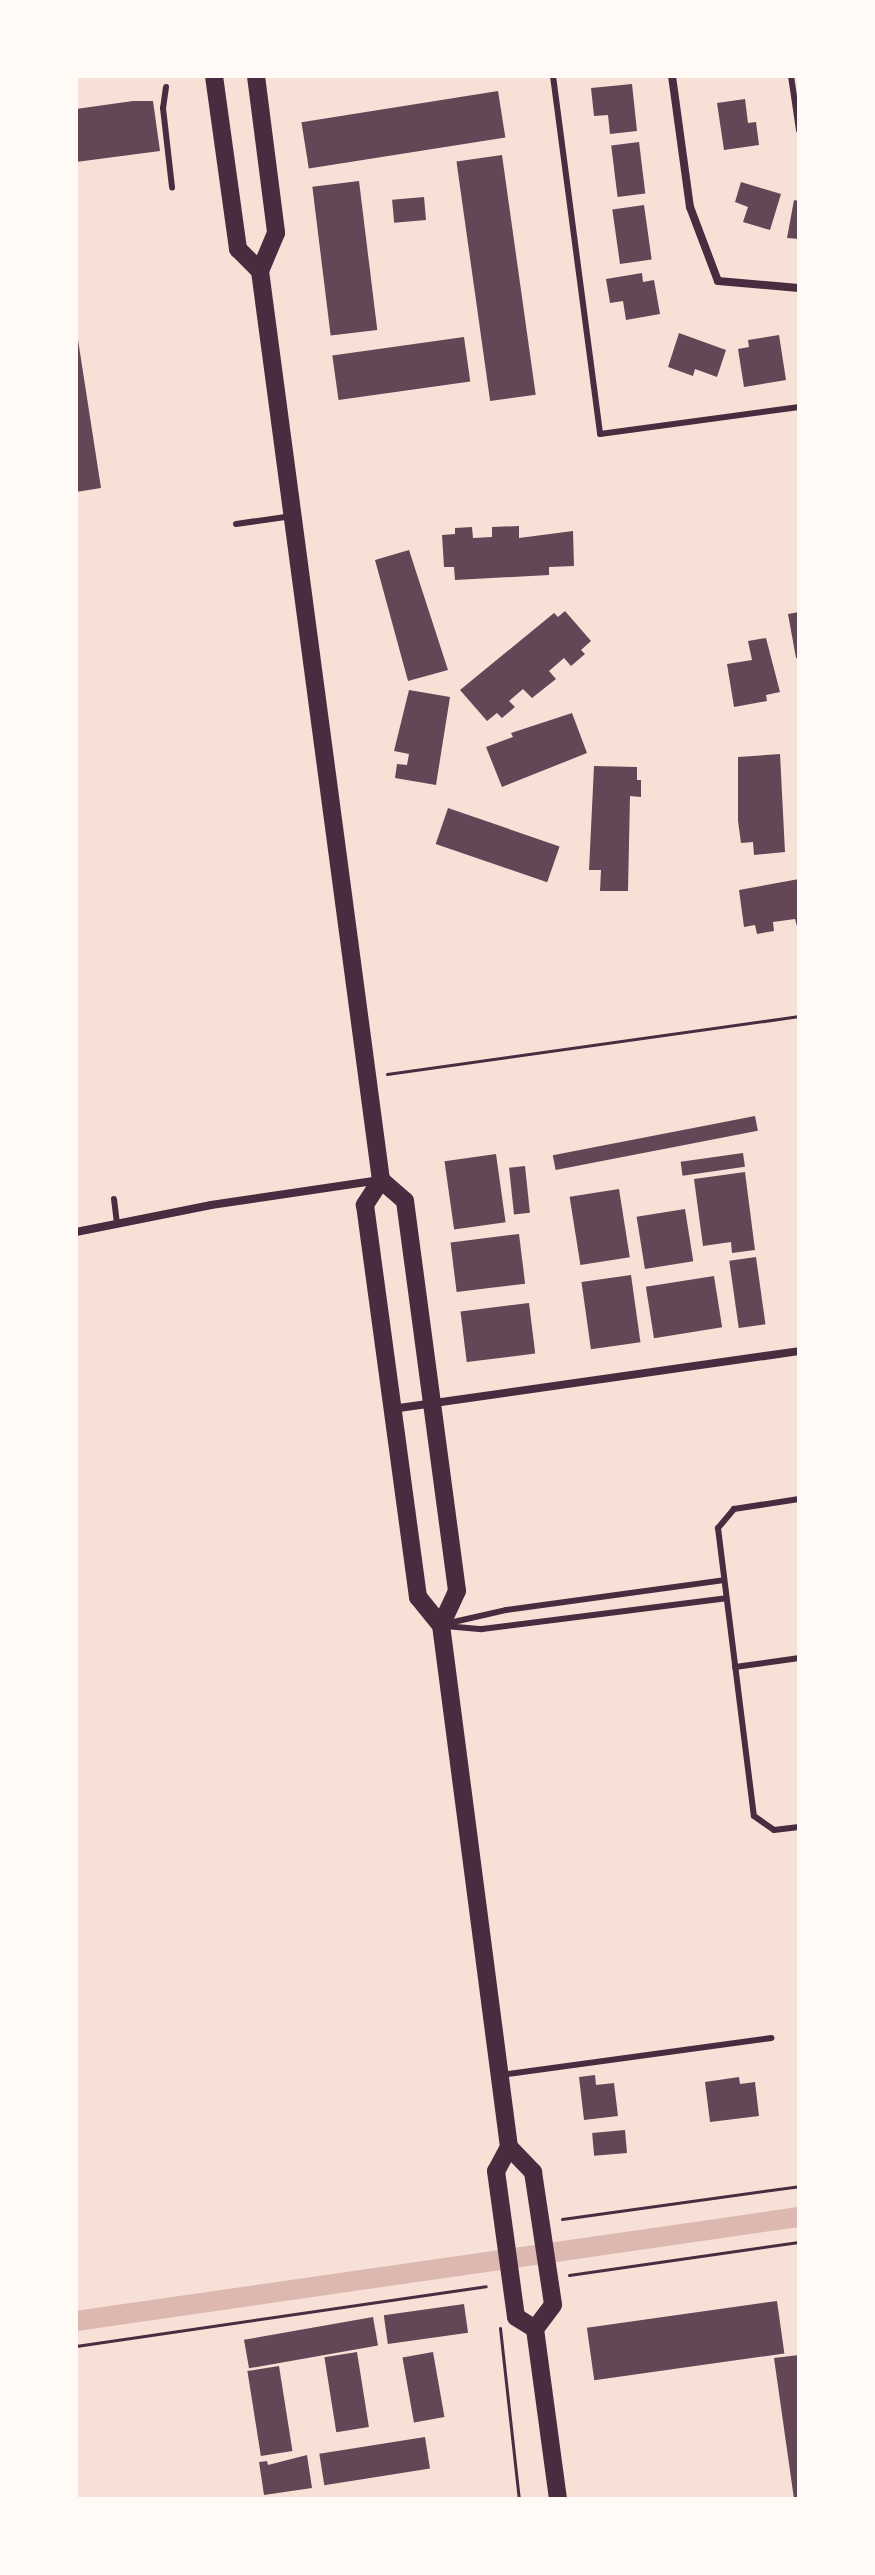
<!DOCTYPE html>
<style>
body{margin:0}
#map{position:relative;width:875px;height:2575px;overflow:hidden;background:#f7e1d7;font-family:"Nunito Sans",sans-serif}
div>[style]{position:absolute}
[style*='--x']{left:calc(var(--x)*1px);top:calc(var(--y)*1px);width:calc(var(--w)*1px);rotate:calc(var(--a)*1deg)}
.canal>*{height:20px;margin:-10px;padding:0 10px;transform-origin:10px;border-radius:10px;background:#dcb8b0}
.building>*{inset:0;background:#644757;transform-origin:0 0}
.path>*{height:3px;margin:-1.5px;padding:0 1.5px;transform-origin:1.5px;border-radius:1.5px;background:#4a2c40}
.service>*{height:6px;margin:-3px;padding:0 3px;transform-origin:3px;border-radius:3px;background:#4a2c40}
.minor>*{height:8px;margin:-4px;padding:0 4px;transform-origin:4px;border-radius:4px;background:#4a2c40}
.primary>*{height:18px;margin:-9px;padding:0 9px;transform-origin:9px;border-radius:9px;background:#4a2c40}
span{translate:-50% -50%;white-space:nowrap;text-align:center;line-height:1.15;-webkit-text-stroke:7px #fffaf5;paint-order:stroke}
.frame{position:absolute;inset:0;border:78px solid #fffaf5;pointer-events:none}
</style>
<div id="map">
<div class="canal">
<i style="--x:76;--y:2321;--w:730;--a:-8.19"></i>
</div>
<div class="building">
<i style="clip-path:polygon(632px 84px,637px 131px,610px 134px,608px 115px,594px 116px,591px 88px)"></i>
<i style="left:498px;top:91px;width:47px;height:199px;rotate:81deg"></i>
<i style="clip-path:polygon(745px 99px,748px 123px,756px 122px,759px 145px,724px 150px,717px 103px)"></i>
<i style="clip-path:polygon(133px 101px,153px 101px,160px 151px,76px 162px,76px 109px)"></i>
<i style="left:639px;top:142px;width:52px;height:28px;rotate:83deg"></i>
<i style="left:502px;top:155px;width:242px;height:46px;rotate:82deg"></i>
<i style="left:359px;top:181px;width:150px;height:47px;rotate:83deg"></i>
<i style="clip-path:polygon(741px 182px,781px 194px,770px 230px,743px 222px,748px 207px,735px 202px)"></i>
<i style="left:424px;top:197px;width:23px;height:32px;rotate:85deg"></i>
<i style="clip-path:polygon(794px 200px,799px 201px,799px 239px,787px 238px)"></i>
<i style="left:644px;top:205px;width:55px;height:32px;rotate:82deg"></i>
<i style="clip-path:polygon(642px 273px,643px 282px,654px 280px,660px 314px,626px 320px,623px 301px,610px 303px,606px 279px)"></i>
<i style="clip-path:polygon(76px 327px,101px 488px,76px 492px)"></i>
<i style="clip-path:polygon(679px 333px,726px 350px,717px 377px,695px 369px,693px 376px,668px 367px)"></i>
<i style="clip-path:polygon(779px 335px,786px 380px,744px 387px,738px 349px,749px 347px,748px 340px)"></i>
<i style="left:464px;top:337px;width:45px;height:133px;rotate:82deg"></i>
<i style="clip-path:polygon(519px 526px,519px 538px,573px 531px,574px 566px,549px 567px,549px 575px,455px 580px,454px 567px,444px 567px,442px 535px,455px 534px,455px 528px,472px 527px,473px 538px,492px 537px,492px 527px)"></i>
<i style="clip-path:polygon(409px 550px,448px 670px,408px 681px,375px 560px)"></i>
<i style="clip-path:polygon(565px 611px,591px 641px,581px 650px,585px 654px,571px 666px,564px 658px,549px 671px,556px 679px,532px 698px,523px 689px,509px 701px,515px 707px,502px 718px,497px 713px,487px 721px,460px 690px,554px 613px,558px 617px)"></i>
<i style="clip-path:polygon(799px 612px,799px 658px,796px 658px,788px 614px)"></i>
<i style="clip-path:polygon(766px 638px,780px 692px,766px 695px,767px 701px,734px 707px,727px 664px,752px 660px,748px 641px)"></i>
<i style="clip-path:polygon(409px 690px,450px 697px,436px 785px,395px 778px,397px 764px,407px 765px,409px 754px,394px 751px)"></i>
<i style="clip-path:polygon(572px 713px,587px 753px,502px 787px,486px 747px,513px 737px,511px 733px)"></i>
<i style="clip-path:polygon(780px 754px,785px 852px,754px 855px,753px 842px,741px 843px,738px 821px,738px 757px)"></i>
<i style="clip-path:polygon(594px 766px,637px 767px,637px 780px,641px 780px,641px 797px,630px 796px,628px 891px,600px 891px,601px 870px,589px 870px)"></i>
<i style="left:448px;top:808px;width:118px;height:38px;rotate:19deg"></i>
<i style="clip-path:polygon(799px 879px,799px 934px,795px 919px,773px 922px,774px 931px,757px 934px,755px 925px,744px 927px,739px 890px)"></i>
<i style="left:755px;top:1116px;width:15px;height:206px;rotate:79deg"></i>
<i style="left:743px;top:1153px;width:14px;height:63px;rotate:82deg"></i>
<i style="left:496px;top:1154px;width:69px;height:52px;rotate:82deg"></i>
<i style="left:525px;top:1166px;width:47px;height:16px;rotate:84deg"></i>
<i style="clip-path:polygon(745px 1172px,755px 1250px,732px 1253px,731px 1242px,703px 1246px,694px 1179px)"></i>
<i style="left:619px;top:1189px;width:69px;height:50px;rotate:81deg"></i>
<i style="left:685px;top:1209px;width:53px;height:49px;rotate:81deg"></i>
<i style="left:519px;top:1234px;width:50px;height:69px;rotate:83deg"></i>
<i style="left:756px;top:1257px;width:68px;height:27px;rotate:82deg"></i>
<i style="left:631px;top:1275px;width:68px;height:50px;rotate:82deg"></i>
<i style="left:714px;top:1276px;width:52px;height:69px;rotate:81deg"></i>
<i style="left:529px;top:1303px;width:51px;height:69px;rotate:83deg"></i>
<i style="clip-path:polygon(595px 2075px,596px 2085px,614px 2083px,618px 2116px,584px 2120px,579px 2077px)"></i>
<i style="clip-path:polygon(739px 2077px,740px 2084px,755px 2082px,759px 2116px,710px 2122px,705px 2082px)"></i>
<i style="left:625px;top:2130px;width:23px;height:33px;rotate:85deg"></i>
<i style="left:777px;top:2301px;width:53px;height:192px;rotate:82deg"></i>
<i style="left:464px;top:2304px;width:29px;height:81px;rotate:82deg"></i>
<i style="left:373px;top:2317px;width:29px;height:131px;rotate:80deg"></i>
<i style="left:357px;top:2352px;width:76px;height:33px;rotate:81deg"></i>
<i style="left:433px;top:2352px;width:66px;height:31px;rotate:80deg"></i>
<i style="clip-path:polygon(799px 2355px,799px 2499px,794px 2499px,774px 2358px)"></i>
<i style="left:279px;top:2366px;width:86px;height:32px;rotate:81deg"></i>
<i style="left:425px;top:2437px;width:32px;height:107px;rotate:81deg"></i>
<i style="clip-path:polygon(307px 2455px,312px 2488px,264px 2495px,259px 2462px,267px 2461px,268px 2465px)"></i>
</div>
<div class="path">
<i style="--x:387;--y:1074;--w:416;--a:-8"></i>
<i style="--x:562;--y:2219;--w:239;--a:-7.9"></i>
<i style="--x:569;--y:2275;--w:232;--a:-8.2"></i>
<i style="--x:500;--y:2328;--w:172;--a:83.7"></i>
<i style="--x:76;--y:2346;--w:414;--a:-8.3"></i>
</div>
<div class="service">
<i style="--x:553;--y:76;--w:361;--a:82.5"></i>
<i style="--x:600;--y:434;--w:201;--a:-7.7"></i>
<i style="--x:791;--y:76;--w:55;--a:81.6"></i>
<i style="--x:166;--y:87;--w:21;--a:98"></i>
<i style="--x:163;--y:108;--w:80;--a:83.5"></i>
<i style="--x:236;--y:524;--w:57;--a:-8.1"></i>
<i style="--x:114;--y:1199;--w:25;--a:83"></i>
<i style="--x:799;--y:1499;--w:66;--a:171.3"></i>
<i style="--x:734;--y:1509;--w:25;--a:130"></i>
<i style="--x:718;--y:1528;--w:290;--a:82.9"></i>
<i style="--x:754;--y:1816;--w:24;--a:35"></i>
<i style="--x:774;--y:1830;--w:25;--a:-7"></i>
<i style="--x:449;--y:1623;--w:58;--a:-12.8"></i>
<i style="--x:506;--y:1610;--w:220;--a:-7.8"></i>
<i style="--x:445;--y:1626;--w:37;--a:5"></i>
<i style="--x:482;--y:1629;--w:246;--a:-7.2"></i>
<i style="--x:735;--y:1667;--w:65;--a:-8"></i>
<i style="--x:501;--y:2075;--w:273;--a:-7.8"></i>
</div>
<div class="minor">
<i style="--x:672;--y:76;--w:132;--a:82.2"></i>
<i style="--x:690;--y:207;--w:79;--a:69.3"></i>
<i style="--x:718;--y:281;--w:81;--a:4.9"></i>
<i style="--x:76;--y:1232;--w:138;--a:-11.3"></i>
<i style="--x:211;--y:1205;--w:171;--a:-8.4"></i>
<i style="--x:392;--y:1409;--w:411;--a:-8.1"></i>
</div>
<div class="primary">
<i style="--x:214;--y:76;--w:175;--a:82.1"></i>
<i style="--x:238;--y:249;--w:31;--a:45"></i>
<i style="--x:256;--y:76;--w:158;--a:82.7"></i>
<i style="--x:276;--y:233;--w:41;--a:112.8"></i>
<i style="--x:260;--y:271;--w:917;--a:82.42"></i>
<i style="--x:381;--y:1180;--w:30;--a:123"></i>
<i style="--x:365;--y:1205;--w:396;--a:82.3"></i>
<i style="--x:418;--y:1597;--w:36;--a:51"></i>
<i style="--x:441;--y:1625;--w:526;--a:82.58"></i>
<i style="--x:509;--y:2147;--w:35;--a:46"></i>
<i style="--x:533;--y:2172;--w:134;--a:81.4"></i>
<i style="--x:553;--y:2305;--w:30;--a:127"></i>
<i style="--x:535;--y:2329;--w:172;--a:82.3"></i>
<i style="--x:381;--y:1180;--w:32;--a:41"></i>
<i style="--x:405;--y:1201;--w:393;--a:82.4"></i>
<i style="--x:457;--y:1591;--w:38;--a:115"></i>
<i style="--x:509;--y:2147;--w:27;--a:118"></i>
<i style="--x:496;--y:2171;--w:147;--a:82.2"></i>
<i style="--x:516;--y:2317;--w:22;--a:32"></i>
</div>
<div class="frame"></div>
</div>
